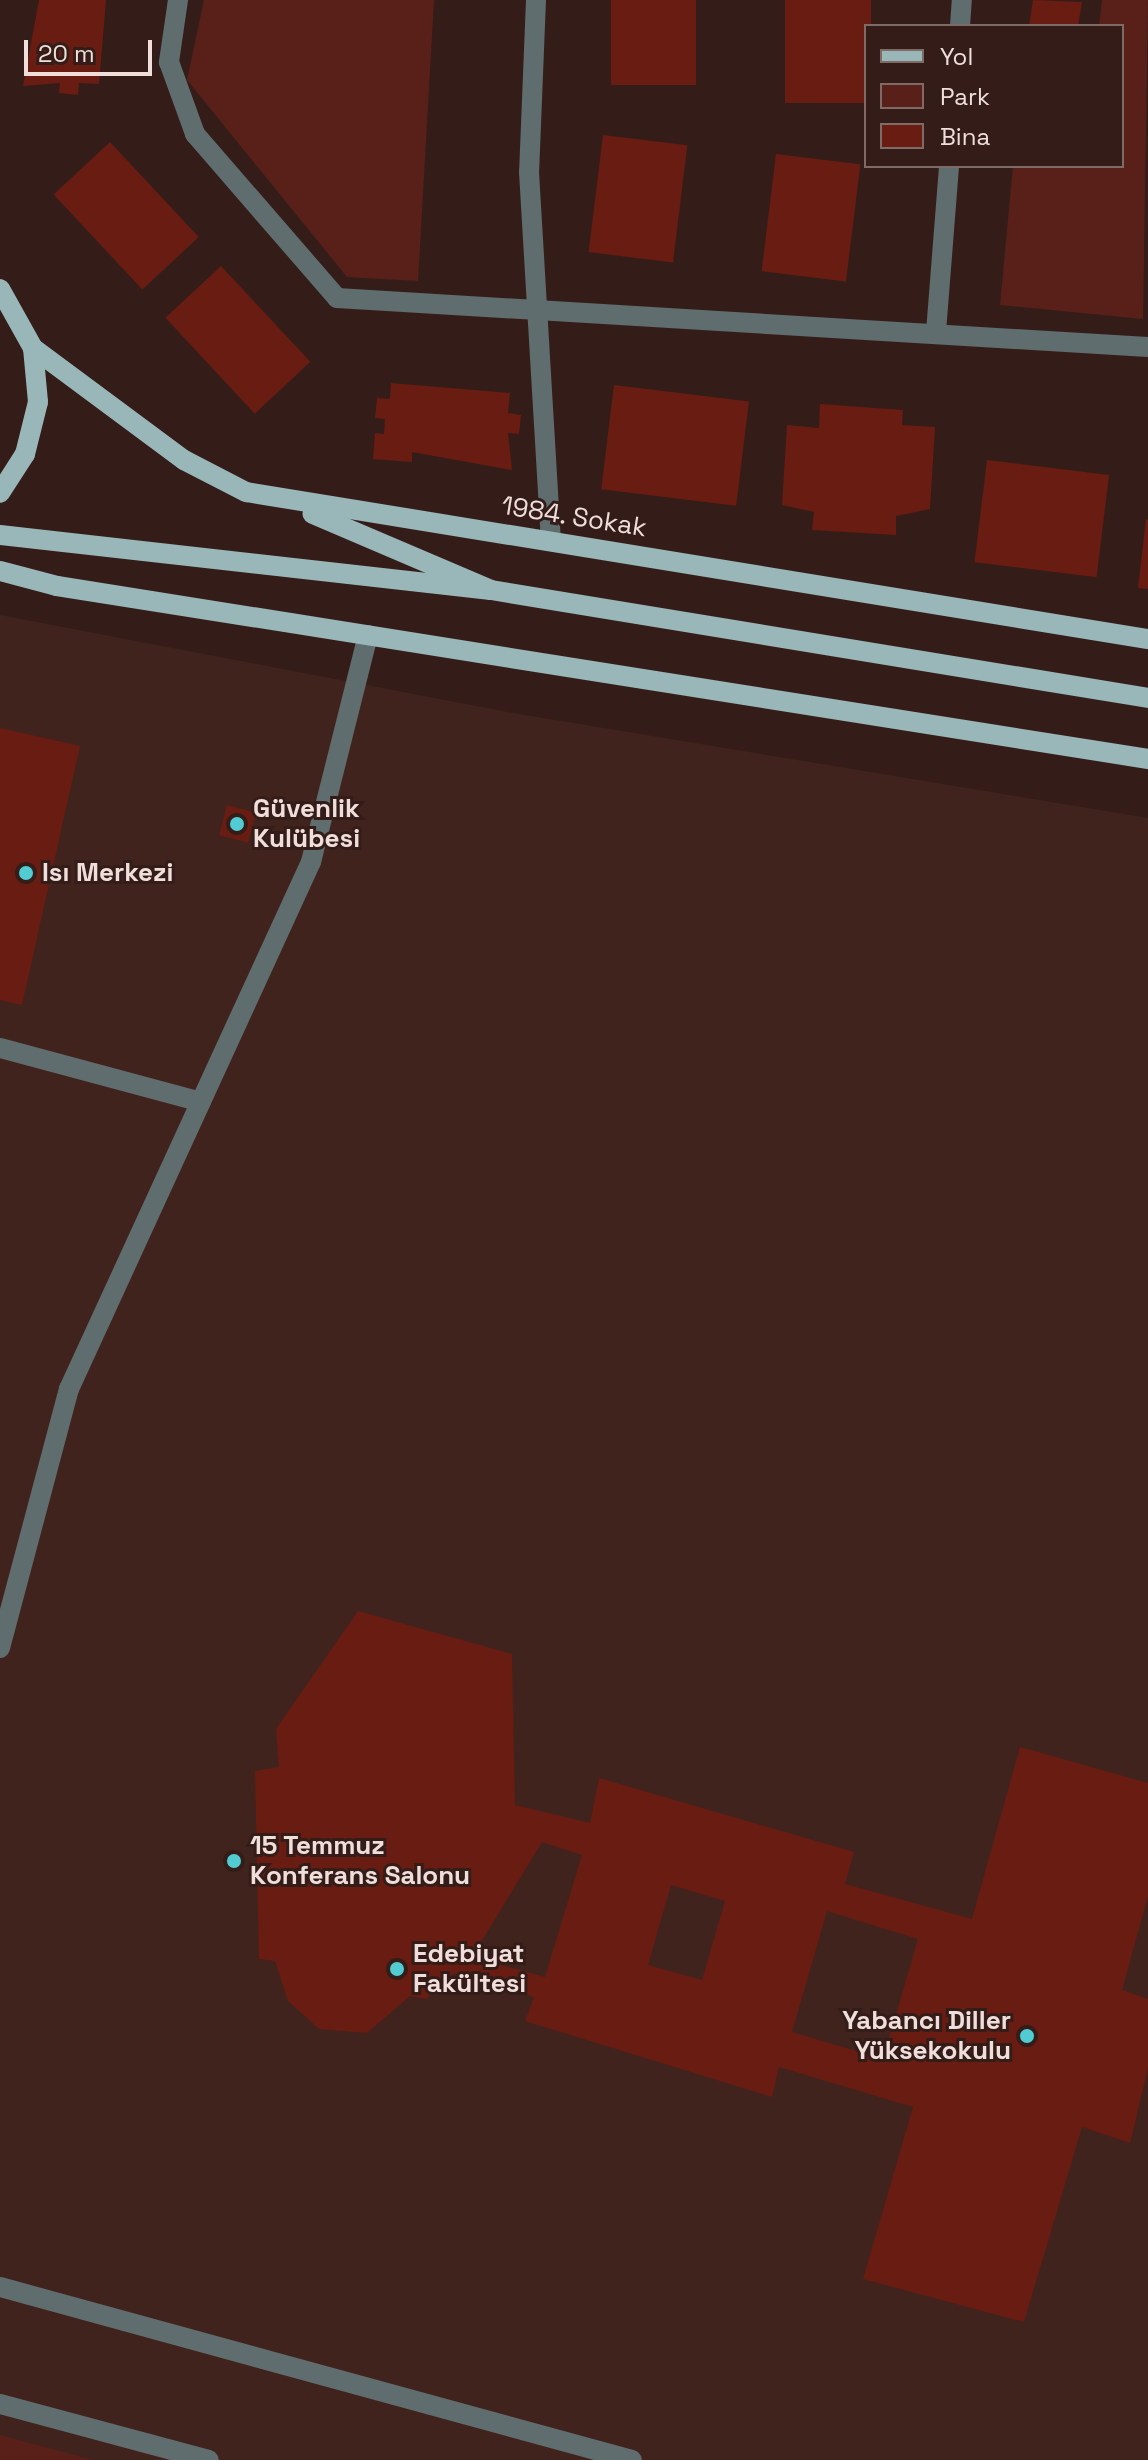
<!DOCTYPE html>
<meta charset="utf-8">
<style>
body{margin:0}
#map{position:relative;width:1148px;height:2460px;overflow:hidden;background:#341d19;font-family:"Space Grotesk",sans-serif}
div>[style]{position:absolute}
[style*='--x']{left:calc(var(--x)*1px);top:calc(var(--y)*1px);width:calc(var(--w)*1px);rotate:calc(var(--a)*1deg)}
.built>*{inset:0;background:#41231d}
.green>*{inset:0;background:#582018}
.building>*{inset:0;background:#691c11;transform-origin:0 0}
.minor>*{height:20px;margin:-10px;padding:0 10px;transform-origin:10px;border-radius:10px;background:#5f6d6e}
.major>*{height:20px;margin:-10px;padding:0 10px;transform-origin:10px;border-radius:10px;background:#99b7b8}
.dots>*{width:22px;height:22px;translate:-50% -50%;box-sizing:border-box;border:4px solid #341d19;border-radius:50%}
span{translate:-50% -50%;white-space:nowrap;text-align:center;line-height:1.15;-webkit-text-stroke:6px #341d19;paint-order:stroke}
.street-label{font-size:26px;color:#efdeda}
.poi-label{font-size:26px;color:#efdeda;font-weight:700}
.left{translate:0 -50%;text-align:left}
.right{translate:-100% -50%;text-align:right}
.legend{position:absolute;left:864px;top:24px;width:260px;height:144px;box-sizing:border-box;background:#341d19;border:2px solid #7f6a66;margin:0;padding:10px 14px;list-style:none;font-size:24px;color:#efdeda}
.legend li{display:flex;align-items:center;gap:16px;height:40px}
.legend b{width:40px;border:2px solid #7f6a66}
.scale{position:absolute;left:24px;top:40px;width:128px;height:36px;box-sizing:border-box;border:4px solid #efdeda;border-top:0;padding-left:10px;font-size:24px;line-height:28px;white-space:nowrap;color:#efdeda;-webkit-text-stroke:6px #341d19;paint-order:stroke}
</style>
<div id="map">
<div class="built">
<i style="clip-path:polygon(0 615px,513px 713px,1148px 818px,1148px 2460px,0 2460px)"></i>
</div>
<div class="green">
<i style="clip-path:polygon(204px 0,434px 0,418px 281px,347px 277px,187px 80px)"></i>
<i style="clip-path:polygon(1102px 0,1148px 0,1143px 319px,1000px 305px,1013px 166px,1122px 166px,1122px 26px,1099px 26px)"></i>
<i style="clip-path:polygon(0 2435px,93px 2460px,0 2460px)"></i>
</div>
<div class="building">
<i style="clip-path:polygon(39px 0,106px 0,99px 84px,79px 83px,78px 95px,59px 93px,60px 83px,23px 86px)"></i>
<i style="left:611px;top:0;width:85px;height:85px"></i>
<i style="left:785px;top:0;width:86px;height:103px"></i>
<i style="clip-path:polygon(1033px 0,1082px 2px,1078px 26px,1029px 26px)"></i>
<i style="left:603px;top:135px;width:85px;height:118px;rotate:7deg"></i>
<i style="left:110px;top:142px;width:130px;height:77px;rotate:47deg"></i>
<i style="left:776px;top:154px;width:85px;height:118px;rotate:7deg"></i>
<i style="left:221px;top:266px;width:131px;height:76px;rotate:47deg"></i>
<i style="clip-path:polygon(391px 383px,510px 393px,508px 413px,521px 415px,519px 434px,508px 433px,512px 470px,412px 452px,412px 462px,373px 459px,375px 433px,384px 434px,385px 419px,375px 418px,377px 398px,390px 399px)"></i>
<i style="left:614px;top:385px;width:136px;height:105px;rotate:7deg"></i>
<i style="clip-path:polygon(820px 404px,903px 410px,902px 425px,935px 427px,930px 509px,896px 516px,896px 535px,812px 530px,814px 512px,782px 505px,787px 425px,819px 428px)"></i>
<i style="left:987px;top:460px;width:123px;height:103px;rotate:7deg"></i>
<i style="clip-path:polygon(1146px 519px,1148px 520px,1148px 589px,1138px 588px)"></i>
<i style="clip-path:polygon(0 728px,80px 746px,22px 1005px,0 1000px)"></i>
<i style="left:227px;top:805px;width:30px;height:31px;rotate:15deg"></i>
<i style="clip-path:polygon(evenodd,358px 1611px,512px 1654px,515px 1805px,590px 1823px,599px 1778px,854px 1852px,845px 1884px,972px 1919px,1020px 1747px,1148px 1783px,1148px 1896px,1122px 1990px,1148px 1999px,1148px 2068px,1130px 2143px,1082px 2127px,1024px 2322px,863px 2279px,913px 2107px,779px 2067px,772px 2097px,525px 2021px,534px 1997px,454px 1973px,426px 1999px,410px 1996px,367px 2033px,319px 2029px,288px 2001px,275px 1961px,259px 1959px,255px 1771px,279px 1767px,276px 1729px,358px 1611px,542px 1842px,582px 1855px,545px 1977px,472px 1957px,542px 1842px,358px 1611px,671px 1885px,725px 1901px,702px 1980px,648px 1965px,671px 1885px,358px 1611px,827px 1911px,918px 1939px,883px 2059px,792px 2032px,827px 1911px)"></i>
</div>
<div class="minor">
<i style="--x:178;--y:0;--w:63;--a:98.3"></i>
<i style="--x:169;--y:62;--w:77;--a:70.1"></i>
<i style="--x:195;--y:134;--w:217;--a:49.1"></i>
<i style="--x:337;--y:298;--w:812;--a:3.46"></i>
<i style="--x:536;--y:0;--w:172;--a:92.3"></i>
<i style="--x:529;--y:172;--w:367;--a:86.6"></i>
<i style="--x:960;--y:26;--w:26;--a:-86"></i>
<i style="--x:936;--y:332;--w:167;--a:-85.5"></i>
<i style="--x:0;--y:1048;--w:208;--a:15"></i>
<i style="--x:0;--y:1648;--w:268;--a:-75.1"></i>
<i style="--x:69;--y:1389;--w:580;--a:-65.34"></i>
<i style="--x:311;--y:862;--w:234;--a:-75.9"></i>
<i style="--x:0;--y:2287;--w:655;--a:15.31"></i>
<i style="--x:0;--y:2404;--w:216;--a:15"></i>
</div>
<div class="major">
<i style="--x:0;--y:289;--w:68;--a:60.8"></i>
<i style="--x:33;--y:348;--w:54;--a:84.7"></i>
<i style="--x:38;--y:402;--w:54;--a:104"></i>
<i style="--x:25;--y:454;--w:46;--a:122.7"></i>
<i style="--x:33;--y:348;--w:188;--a:36.6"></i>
<i style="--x:184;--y:460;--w:70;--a:27.3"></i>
<i style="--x:246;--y:492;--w:914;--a:9.26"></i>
<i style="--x:0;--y:535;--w:494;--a:6.4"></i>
<i style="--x:491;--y:590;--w:194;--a:-156.9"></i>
<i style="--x:0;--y:571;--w:59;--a:14.7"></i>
<i style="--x:57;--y:586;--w:1105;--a:9.01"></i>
<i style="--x:491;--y:590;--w:666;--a:9.33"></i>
</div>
<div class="dots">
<i style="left:237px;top:824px;background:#51ccd2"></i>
<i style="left:26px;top:873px;background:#51ccd2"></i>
<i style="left:234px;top:1861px;background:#51ccd2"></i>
<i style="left:397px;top:1969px;background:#51ccd2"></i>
<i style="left:1027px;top:2036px;background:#51ccd2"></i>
</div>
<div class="street-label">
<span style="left:574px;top:517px;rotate:9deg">1984. Sokak</span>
</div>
<div class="poi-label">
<span class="left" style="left:253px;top:824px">Güvenlik<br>Kulübesi</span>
<span class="left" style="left:42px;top:873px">Isı Merkezi</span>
<span class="left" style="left:250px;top:1861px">15 Temmuz<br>Konferans Salonu</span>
<span class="left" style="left:413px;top:1969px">Edebiyat<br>Fakültesi</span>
<span class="right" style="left:1011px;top:2036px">Yabancı Diller<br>Yüksekokulu</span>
</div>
<ul class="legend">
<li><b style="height:10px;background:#99b7b8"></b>Yol</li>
<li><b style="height:22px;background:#582018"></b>Park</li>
<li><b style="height:22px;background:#691c11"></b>Bina</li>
</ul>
<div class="scale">20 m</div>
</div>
